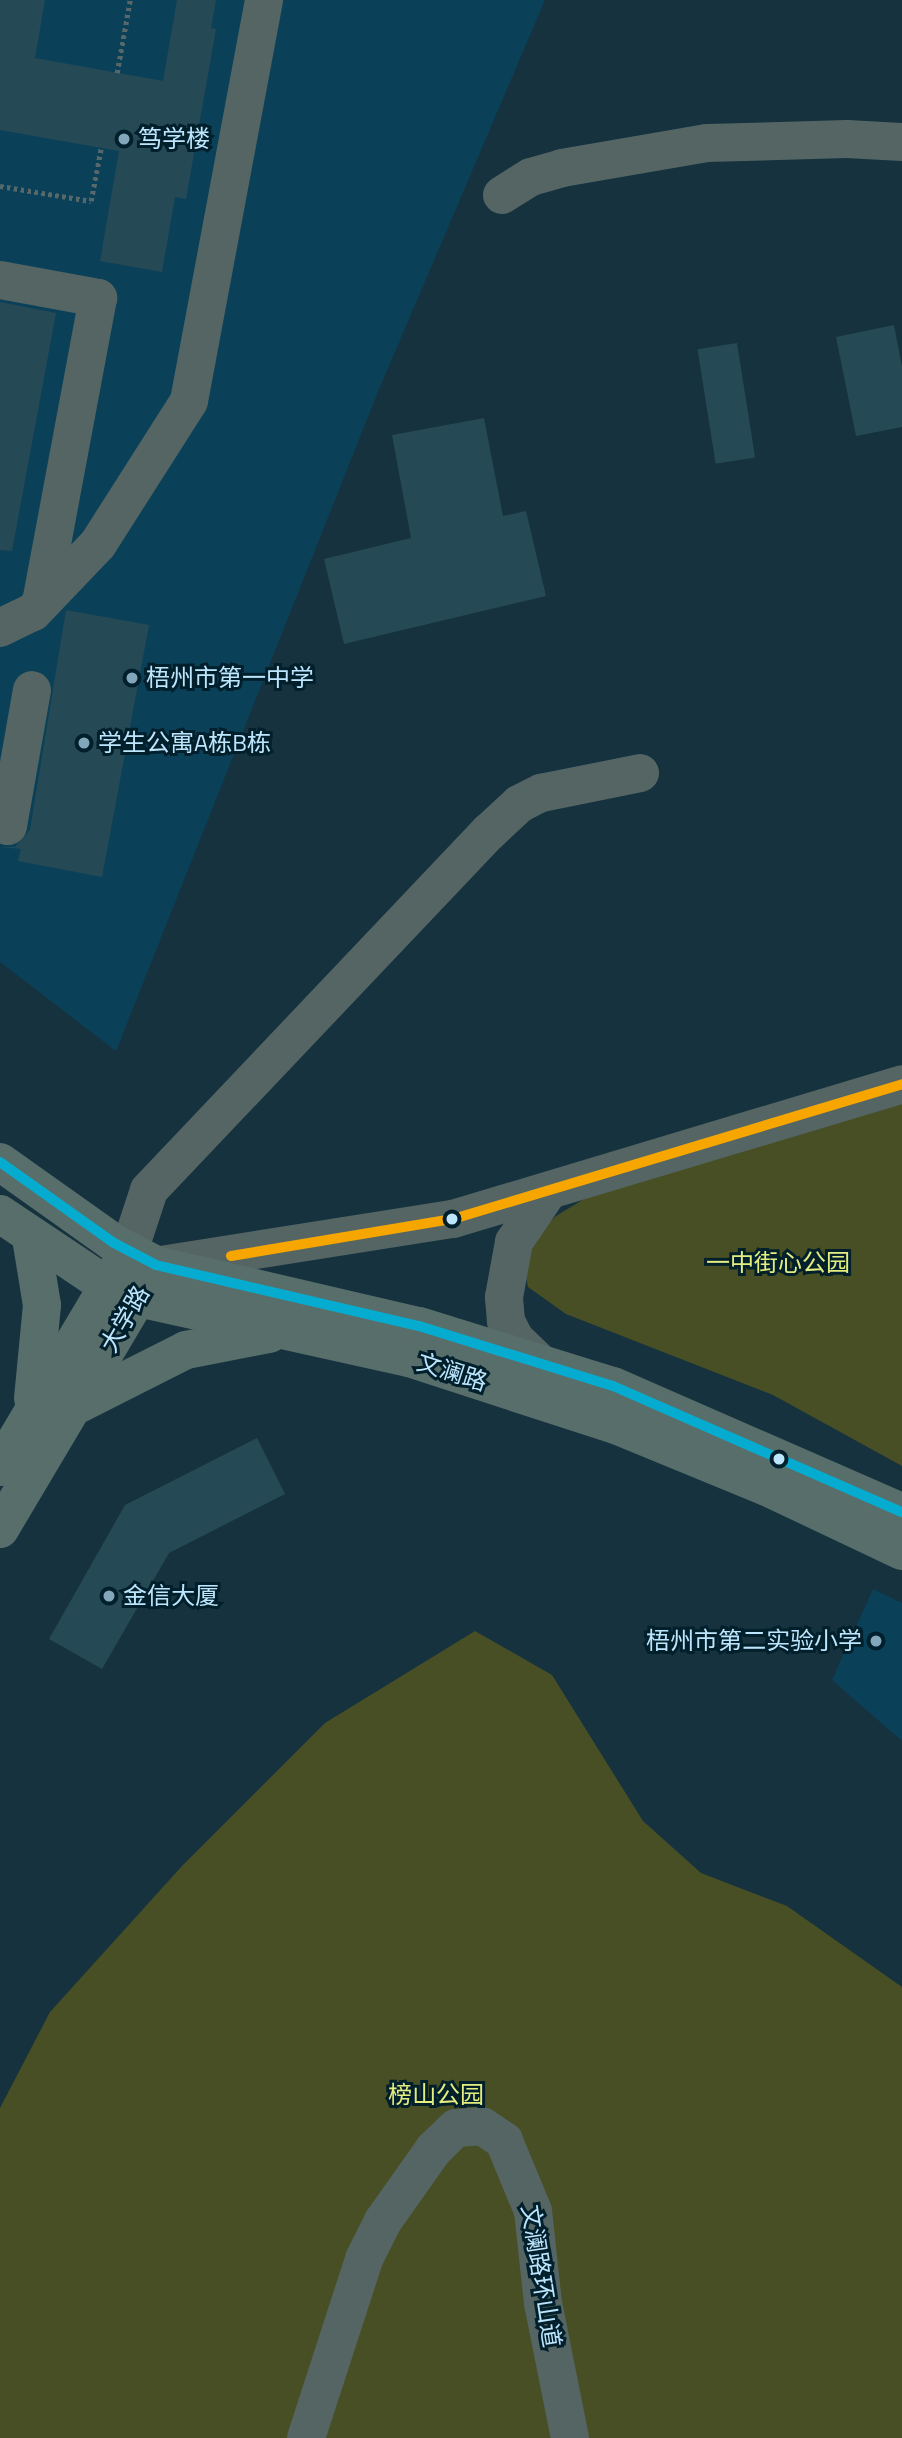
<!DOCTYPE html>
<meta charset="utf-8">
<style>
body{margin:0}
#map{position:relative;width:902px;height:2438px;overflow:hidden;background:#15323e;font-family:"Titillium Web","Noto Sans SC",sans-serif}
div>[style]{position:absolute}
[style*='--x']{left:calc(var(--x)*1px);top:calc(var(--y)*1px);width:calc(var(--w)*1px);rotate:calc(var(--a)*1deg)}
.built>*{inset:0;background:#0b4158}
.green>*{inset:0;background:#484f24}
.building>*{inset:0;background:#264956;transform-origin:0 0}
.path>*{height:4.5px;margin-top:-2.25px;transform-origin:0;background:repeating-linear-gradient(90deg,#56686a 0 3.5px,transparent 0 7px)}
.minor>*{height:38px;margin:-19px;padding:0 19px;transform-origin:19px;border-radius:19px;background:#546564}
.major>*{height:38px;margin:-19px;padding:0 19px;transform-origin:19px;border-radius:19px;background:#586e6a}
.bus-1>*{height:10px;margin:-5px;padding:0 5px;transform-origin:5px;border-radius:5px;background:#06acd0}
.bus-2>*{height:10px;margin:-5px;padding:0 5px;transform-origin:5px;border-radius:5px;background:#f7a600}
.dots>*{width:19px;height:19px;translate:-50% -50%;box-sizing:border-box;border:4px solid #021f2c;border-radius:50%}
span{translate:-50% -50%;white-space:nowrap;text-align:center;line-height:1.15;-webkit-text-stroke:6px #021f2c;paint-order:stroke}
.poi-label{font-size:24px;color:#bde6fd}
.left{translate:0 -50%;text-align:left}
.right{translate:-100% -50%;text-align:right}
.park-label{font-size:24px;color:#e4ed7f}
.street-label{font-size:24px;color:#bde6fd}
</style>
<div id="map">
<div class="built">
<i style="clip-path:polygon(0 0,545px 0,377px 394px,116px 1051px,0 962px)"></i>
<i style="clip-path:polygon(873px 1589px,902px 1603px,902px 1741px,832px 1680px)"></i>
</div>
<div class="green">
<i style="clip-path:polygon(902px 1094px,902px 1466px,773px 1395px,566px 1314px,528px 1287px,523px 1264px,530px 1241px,556px 1216px,584px 1199px)"></i>
<i style="clip-path:polygon(475px 1631px,552px 1675px,643px 1821px,701px 1873px,787px 1906px,902px 1987px,902px 2438px,0 2438px,0 2108px,50px 2012px,182px 1866px,325px 1723px)"></i>
</div>
<div class="building">
<i style="clip-path:polygon(0 0,45px 0,35px 58px,163px 81px,177px 0,216px 0,211px 28px,216px 29px,186px 199px,175px 197px,162px 272px,100px 261px,119px 151px,0 130px)"></i>
<i style="clip-path:polygon(0 302px,56px 313px,12px 551px,0 550px)"></i>
<i style="clip-path:polygon(894px 325px,902px 367px,902px 427px,856px 436px,836px 337px)"></i>
<i style="left:737px;top:343px;width:116px;height:40px;rotate:81deg"></i>
<i style="clip-path:polygon(484px 418px,503px 516px,526px 511px,546px 596px,344px 644px,324px 559px,411px 538px,392px 435px)"></i>
<i style="clip-path:polygon(66px 610px,149px 625px,102px 877px,18px 861px,21px 849px,0 847px,15px 847px,30px 830px)"></i>
<i style="clip-path:polygon(257px 1438px,285px 1494px,169px 1553px,102px 1669px,49px 1639px,125px 1505px)"></i>
</div>
<div class="path">
<i style="--x:117;--y:73;--w:74;--a:-79.9"></i>
<i style="--x:0;--y:186;--w:92;--a:9.4"></i>
<i style="--x:91;--y:201;--w:54;--a:-79.3"></i>
</div>
<div class="minor">
<i style="--x:502;--y:195;--w:34;--a:-32"></i>
<i style="--x:531;--y:177;--w:32;--a:-16"></i>
<i style="--x:562;--y:168;--w:147;--a:-9.8"></i>
<i style="--x:707;--y:143;--w:140;--a:-1.6"></i>
<i style="--x:847;--y:139;--w:55;--a:3.1"></i>
<i style="--x:0;--y:280;--w:100;--a:10.4"></i>
<i style="--x:98;--y:298;--w:311;--a:100.6"></i>
<i style="--x:0;--y:628;--w:37;--a:-26"></i>
<i style="--x:33;--y:612;--w:94;--a:-46.3"></i>
<i style="--x:98;--y:544;--w:169;--a:-57.5"></i>
<i style="--x:189;--y:401;--w:408;--a:-79.4"></i>
<i style="--x:0;--y:824;--w:8;--a:14"></i>
<i style="--x:8;--y:826;--w:138;--a:-80"></i>
<i style="--x:129;--y:1251;--w:64;--a:-71.8"></i>
<i style="--x:149;--y:1190;--w:494;--a:-46.5"></i>
<i style="--x:489;--y:832;--w:41;--a:-43"></i>
<i style="--x:519;--y:804;--w:25;--a:-27"></i>
<i style="--x:541;--y:793;--w:101;--a:-11.4"></i>
<i style="--x:161;--y:1265;--w:296;--a:-9"></i>
<i style="--x:453;--y:1219;--w:469;--a:-16.7"></i>
<i style="--x:542;--y:1365;--w:37;--a:-136"></i>
<i style="--x:515;--y:1339;--w:20;--a:-117"></i>
<i style="--x:506;--y:1321;--w:24;--a:-95"></i>
<i style="--x:504;--y:1297;--w:56;--a:-79.7"></i>
<i style="--x:514;--y:1242;--w:59;--a:-56"></i>
<i style="--x:306;--y:2438;--w:188;--a:-72"></i>
<i style="--x:364;--y:2259;--w:42;--a:-63.4"></i>
<i style="--x:383;--y:2221;--w:88;--a:-54.7"></i>
<i style="--x:434;--y:2149;--w:30;--a:-44"></i>
<i style="--x:456;--y:2128;--w:26;--a:-4"></i>
<i style="--x:482;--y:2126;--w:27;--a:34"></i>
<i style="--x:504;--y:2141;--w:76;--a:67.5"></i>
<i style="--x:533;--y:2211;--w:93;--a:83.8"></i>
<i style="--x:543;--y:2303;--w:138;--a:78.7"></i>
</div>
<div class="major">
<i style="--x:0;--y:1162;--w:140;--a:35.4"></i>
<i style="--x:114;--y:1243;--w:47;--a:27.6"></i>
<i style="--x:156;--y:1265;--w:270;--a:13.1"></i>
<i style="--x:419;--y:1326;--w:203;--a:17.2"></i>
<i style="--x:613;--y:1386;--w:315;--a:23.6"></i>
<i style="--x:0;--y:1214;--w:117;--a:33.8"></i>
<i style="--x:97;--y:1279;--w:45;--a:24.9"></i>
<i style="--x:138;--y:1298;--w:278;--a:12.5"></i>
<i style="--x:409;--y:1358;--w:220;--a:18"></i>
<i style="--x:618;--y:1426;--w:161;--a:22.3"></i>
<i style="--x:767;--y:1487;--w:149;--a:25.4"></i>
<i style="--x:31;--y:1238;--w:68;--a:80.7"></i>
<i style="--x:42;--y:1305;--w:94;--a:95.5"></i>
<i style="--x:75;--y:1406;--w:124;--a:-26.8"></i>
<i style="--x:186;--y:1350;--w:85;--a:-10.9"></i>
<i style="--x:0;--y:1467;--w:239;--a:-59.2"></i>
<i style="--x:0;--y:1529;--w:294;--a:-59.3"></i>
</div>
<div class="bus-1">
<i style="--x:0;--y:1162;--w:140;--a:35.4"></i>
<i style="--x:114;--y:1243;--w:47;--a:27.6"></i>
<i style="--x:156;--y:1265;--w:270;--a:13.1"></i>
<i style="--x:419;--y:1326;--w:203;--a:17.2"></i>
<i style="--x:613;--y:1386;--w:315;--a:23.6"></i>
</div>
<div class="bus-2">
<i style="--x:231;--y:1256;--w:225;--a:-9.5"></i>
<i style="--x:453;--y:1219;--w:469;--a:-16.7"></i>
</div>
<div class="dots">
<i style="left:124px;top:139px;background:#82a7ba"></i>
<i style="left:132px;top:678px;background:#82a7ba"></i>
<i style="left:84px;top:743px;background:#82a7ba"></i>
<i style="left:452px;top:1219px;background:#bde6fd"></i>
<i style="left:779px;top:1459px;background:#bde6fd"></i>
<i style="left:109px;top:1596px;background:#82a7ba"></i>
<i style="left:876px;top:1641px;background:#82a7ba"></i>
</div>
<div class="poi-label">
<span class="left" style="left:138px;top:139px">笃学楼</span>
<span class="left" style="left:146px;top:678px">梧州市第一中学</span>
<span class="left" style="left:98px;top:743px">学生公寓A栋B栋</span>
<span class="left" style="left:123px;top:1596px">金信大厦</span>
<span class="right" style="left:862px;top:1641px">梧州市第二实验小学</span>
</div>
<div class="park-label">
<span style="left:778px;top:1263px">一中街心公园</span>
<span style="left:436px;top:2095px">榜山公园</span>
</div>
<div class="street-label">
<span style="left:125px;top:1319px;rotate:-60deg">大学路</span>
<span style="left:452px;top:1372px;rotate:18deg">文澜路</span>
<span style="left:541px;top:2276px;rotate:81deg">文澜路环山道</span>
</div>
</div>
